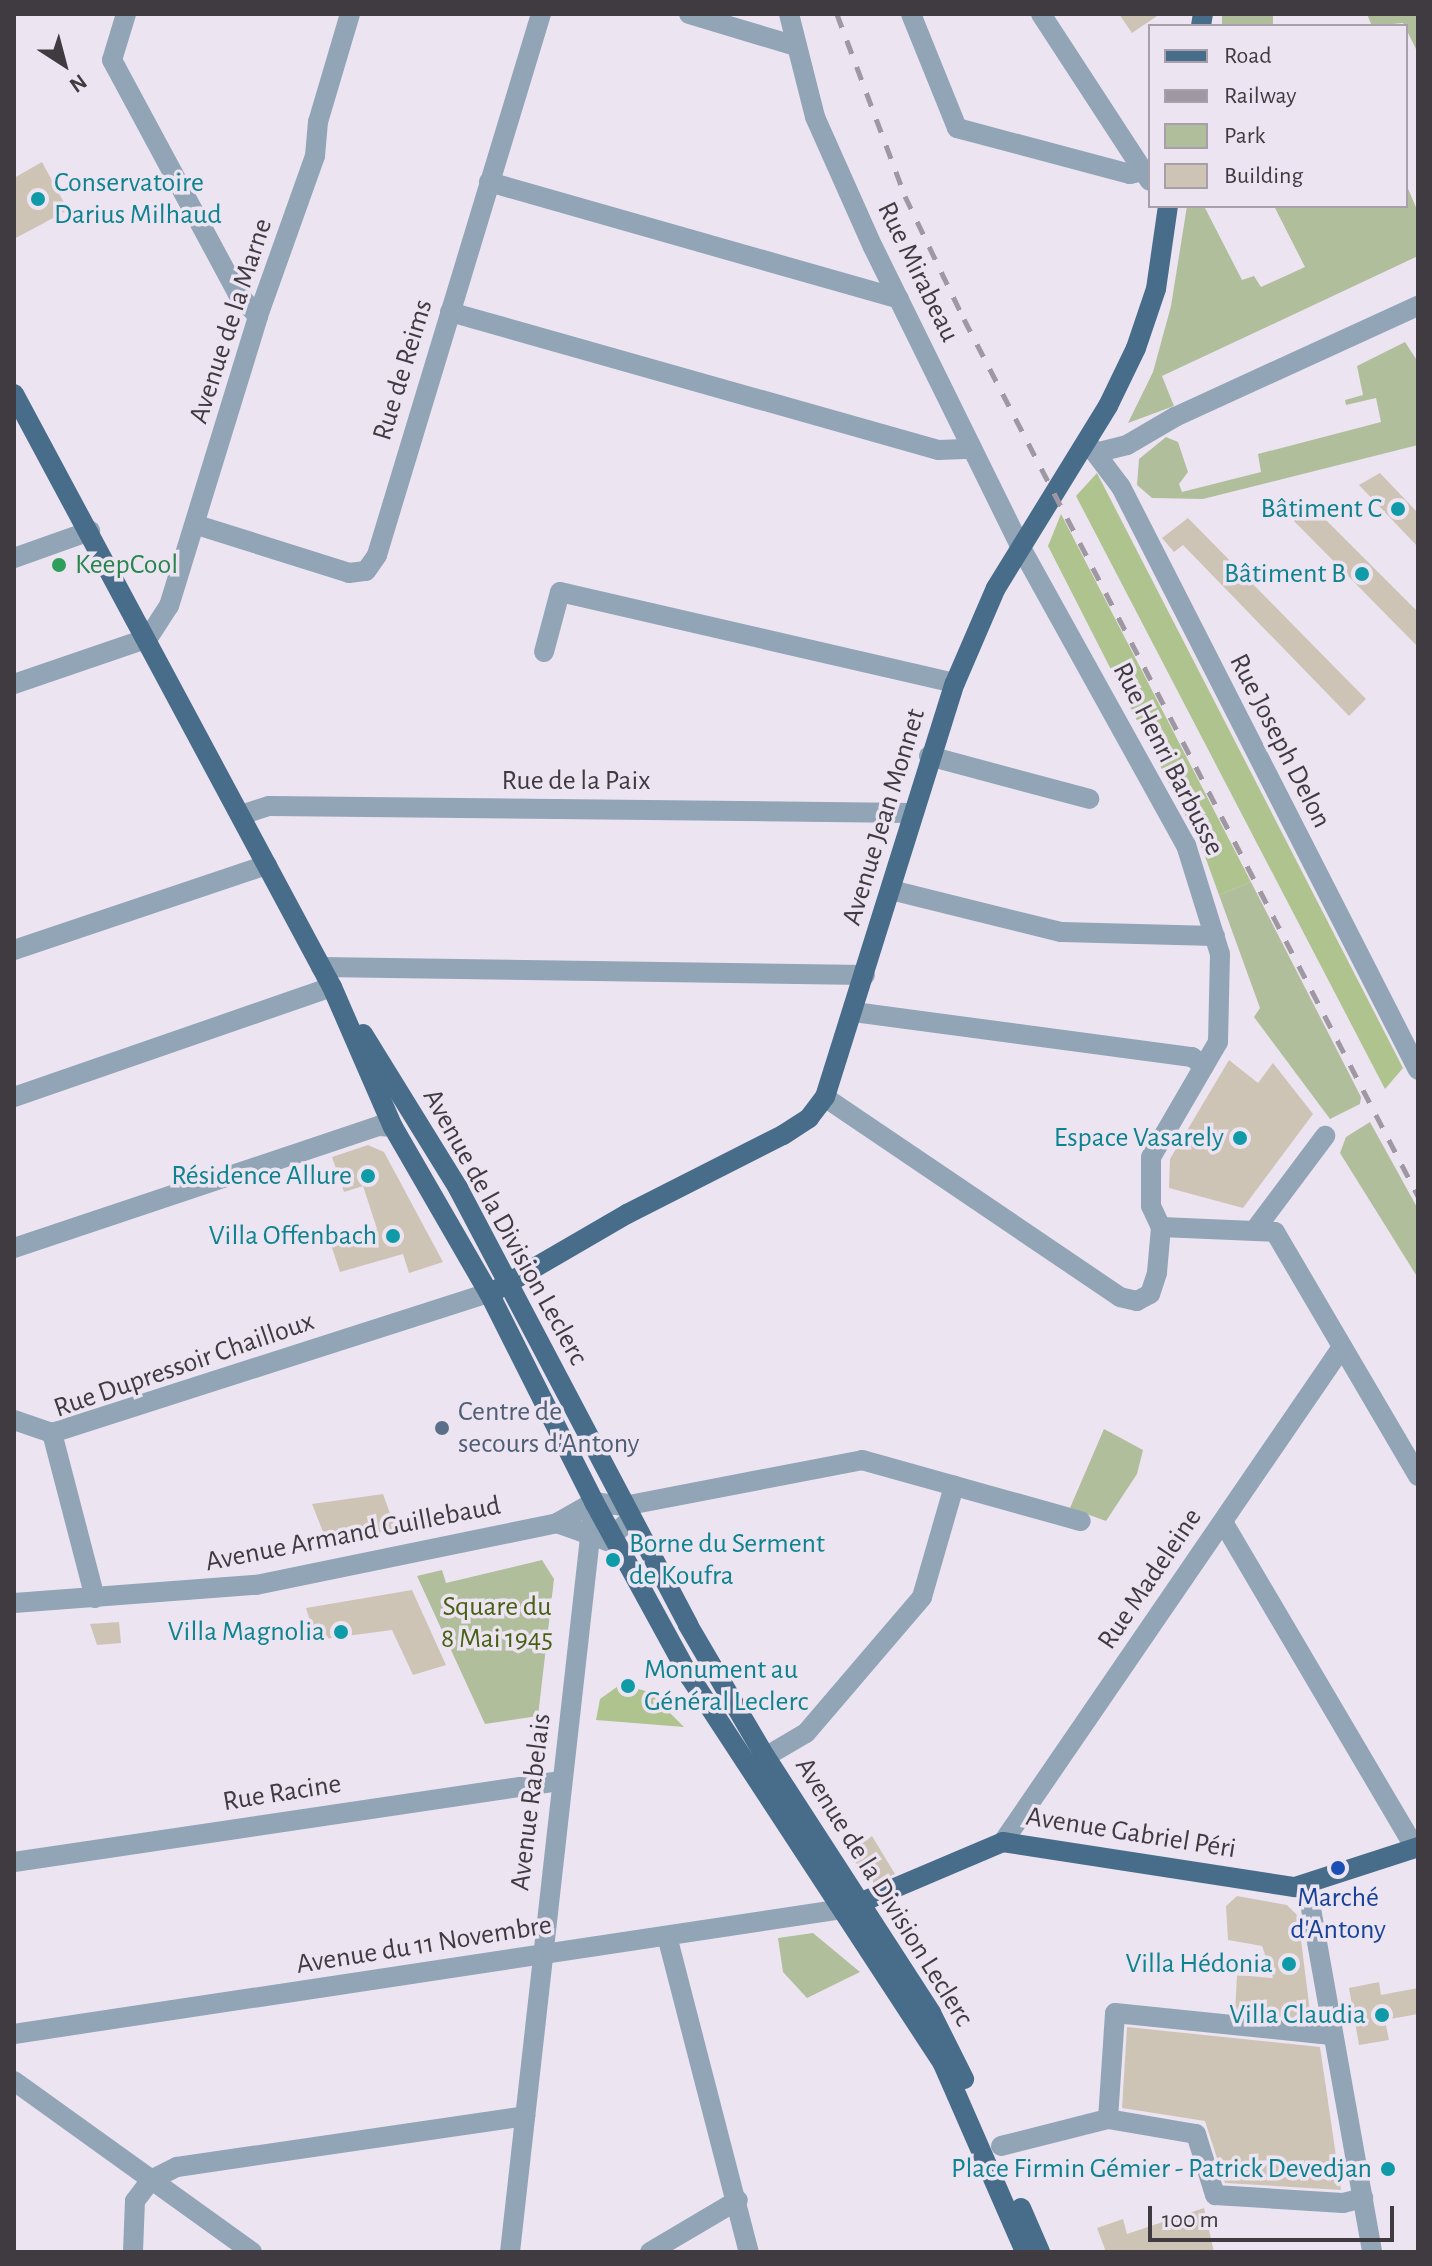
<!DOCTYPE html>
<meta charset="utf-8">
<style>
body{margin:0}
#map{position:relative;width:1432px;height:2266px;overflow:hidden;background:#ede4f2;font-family:"Alegreya Sans",sans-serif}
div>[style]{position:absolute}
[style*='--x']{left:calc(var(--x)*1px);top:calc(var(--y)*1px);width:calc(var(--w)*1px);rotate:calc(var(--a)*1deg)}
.green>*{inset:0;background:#b0be9c;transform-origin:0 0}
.forest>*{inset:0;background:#aec38e}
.building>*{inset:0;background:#cec4b6}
.minor>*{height:20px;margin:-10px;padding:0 10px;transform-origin:10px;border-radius:10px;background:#91a5b6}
.major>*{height:20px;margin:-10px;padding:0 10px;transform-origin:10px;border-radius:10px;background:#476d8b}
.rail>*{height:5px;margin-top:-2.5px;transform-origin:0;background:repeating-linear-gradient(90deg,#9f98a2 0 14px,transparent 0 28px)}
.dots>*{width:22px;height:22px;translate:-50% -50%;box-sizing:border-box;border:4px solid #ede4f2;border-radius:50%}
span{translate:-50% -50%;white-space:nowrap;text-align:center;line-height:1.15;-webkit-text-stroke:7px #ede4f2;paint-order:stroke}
.culture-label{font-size:28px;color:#0d838f}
.left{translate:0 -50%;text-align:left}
.right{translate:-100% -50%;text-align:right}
.street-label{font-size:28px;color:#3f3b41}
.leisure-label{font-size:28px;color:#27864d}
.service-label{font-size:28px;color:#4e5e75}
.park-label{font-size:28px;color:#476012}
.transit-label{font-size:28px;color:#164399}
.frame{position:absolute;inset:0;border:16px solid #3f3b41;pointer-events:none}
.legend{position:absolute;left:1148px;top:24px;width:260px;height:184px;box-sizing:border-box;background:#ede4f2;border:2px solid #a7a0ab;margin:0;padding:10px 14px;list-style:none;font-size:24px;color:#3f3b41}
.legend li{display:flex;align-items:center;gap:16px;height:40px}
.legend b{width:40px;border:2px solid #a7a0ab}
.north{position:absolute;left:24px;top:24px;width:80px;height:80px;-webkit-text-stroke:6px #ede4f2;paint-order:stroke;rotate:144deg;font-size:22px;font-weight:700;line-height:32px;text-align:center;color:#3f3b41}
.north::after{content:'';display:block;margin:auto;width:28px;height:36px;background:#3f3b41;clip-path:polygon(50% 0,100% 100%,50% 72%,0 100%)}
.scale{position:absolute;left:1148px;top:2206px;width:246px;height:36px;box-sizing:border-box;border:4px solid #3f3b41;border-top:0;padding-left:10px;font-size:24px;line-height:28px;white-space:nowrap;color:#3f3b41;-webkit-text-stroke:6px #ede4f2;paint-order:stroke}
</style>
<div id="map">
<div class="green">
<i style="left:1222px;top:14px;width:51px;height:12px"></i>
<i style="clip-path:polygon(1367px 14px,1418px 14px,1418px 53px,1403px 23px,1372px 26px)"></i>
<i style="clip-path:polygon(1406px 184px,1418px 212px,1418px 256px,1162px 376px,1174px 406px,1128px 423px,1153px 372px,1171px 306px,1187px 206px,1204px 206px,1242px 280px,1254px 276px,1261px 287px,1305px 267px,1274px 206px,1406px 206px)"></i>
<i style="clip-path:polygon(1405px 342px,1418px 362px,1418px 445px,1203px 499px,1152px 498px,1137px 485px,1139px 459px,1166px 437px,1178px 442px,1188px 472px,1179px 484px,1182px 492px,1261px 472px,1258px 454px,1381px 422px,1376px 398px,1346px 405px,1345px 400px,1363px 395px,1357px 366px)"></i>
<i style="clip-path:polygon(1251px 882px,1361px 1097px,1360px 1104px,1330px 1119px,1254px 1017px,1260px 1008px,1219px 895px)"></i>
<i style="clip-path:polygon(1370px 1122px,1418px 1209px,1418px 1278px,1340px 1153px,1346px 1137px)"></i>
<i style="clip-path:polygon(1104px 1429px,1143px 1450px,1137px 1474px,1106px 1521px,1070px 1508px)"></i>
<i style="clip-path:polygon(542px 1560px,554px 1579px,538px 1716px,485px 1724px,417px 1576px,442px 1570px,446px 1583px)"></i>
<i style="clip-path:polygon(813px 1933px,860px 1972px,807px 1998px,783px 1972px,778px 1938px)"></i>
</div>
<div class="forest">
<i style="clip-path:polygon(1097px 473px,1403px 1068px,1385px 1089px,1076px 496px)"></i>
<i style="clip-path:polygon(1061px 514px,1251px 882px,1219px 895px,1202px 848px,1048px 546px)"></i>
<i style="clip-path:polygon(621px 1684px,649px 1692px,684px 1727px,596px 1720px,600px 1699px)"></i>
</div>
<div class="building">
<i style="clip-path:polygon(1119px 14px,1160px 14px,1132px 33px)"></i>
<i style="clip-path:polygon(42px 162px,68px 210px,14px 239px,14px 178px)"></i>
<i style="clip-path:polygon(1380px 473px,1418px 513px,1418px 547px,1359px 485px)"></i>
<i style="clip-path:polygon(1307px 501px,1418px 612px,1418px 647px,1294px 521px)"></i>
<i style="clip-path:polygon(1188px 518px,1366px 699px,1349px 716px,1183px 545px,1174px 552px,1162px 538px)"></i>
<i style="clip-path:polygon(1229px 1060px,1258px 1083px,1273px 1063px,1313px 1114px,1243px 1208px,1169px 1188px,1170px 1159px)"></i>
<i style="clip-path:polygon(368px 1145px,384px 1152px,443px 1262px,409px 1273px,403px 1254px,340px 1272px,331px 1245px,377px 1229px,363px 1186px,344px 1192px,332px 1157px)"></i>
<i style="clip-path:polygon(383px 1494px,396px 1530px,327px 1542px,312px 1504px)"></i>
<i style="clip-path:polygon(412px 1590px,446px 1665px,413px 1675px,392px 1630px,316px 1640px,306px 1608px)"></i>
<i style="clip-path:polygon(119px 1622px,121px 1643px,97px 1645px,90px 1624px)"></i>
<i style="clip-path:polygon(872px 1836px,895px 1874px,874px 1883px,848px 1854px)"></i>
<i style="clip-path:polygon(1237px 1896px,1287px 1905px,1298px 1916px,1311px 2020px,1235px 2012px,1237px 1975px,1273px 1978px,1262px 1946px,1228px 1940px,1226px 1906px)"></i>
<i style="clip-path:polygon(1379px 1982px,1381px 1995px,1418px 1988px,1418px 2014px,1385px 2020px,1389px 2040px,1359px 2045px,1349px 1988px)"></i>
<i style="clip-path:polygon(1127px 2027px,1320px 2047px,1341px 2190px,1225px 2183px,1205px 2121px,1122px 2108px)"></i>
<i style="clip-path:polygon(1204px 2208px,1214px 2252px,1106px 2252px,1097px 2228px,1123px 2219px,1127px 2234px)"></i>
</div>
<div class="minor">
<i style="--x:126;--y:14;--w:48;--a:106.9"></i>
<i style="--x:112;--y:60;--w:266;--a:61.7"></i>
<i style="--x:238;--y:294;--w:30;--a:48"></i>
<i style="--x:689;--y:14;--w:112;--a:16.7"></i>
<i style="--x:789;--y:14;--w:106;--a:75.8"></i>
<i style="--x:815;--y:117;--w:142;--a:66"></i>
<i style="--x:873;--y:247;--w:333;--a:63.8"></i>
<i style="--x:1020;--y:546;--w:342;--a:61"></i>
<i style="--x:1186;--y:845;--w:114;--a:72.7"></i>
<i style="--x:1220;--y:954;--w:88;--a:91.3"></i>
<i style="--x:1218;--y:1042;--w:133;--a:120.2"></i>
<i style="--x:1151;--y:1157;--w:49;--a:90"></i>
<i style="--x:1151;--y:1206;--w:23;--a:65"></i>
<i style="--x:1161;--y:1227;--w:46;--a:95"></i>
<i style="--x:1157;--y:1273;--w:22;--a:108"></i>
<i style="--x:1150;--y:1294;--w:15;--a:152"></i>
<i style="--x:1137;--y:1301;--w:17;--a:-167"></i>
<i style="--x:1120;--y:1297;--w:356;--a:-145.9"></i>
<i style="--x:911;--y:14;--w:123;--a:68"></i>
<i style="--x:957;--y:128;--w:179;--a:14.9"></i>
<i style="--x:1130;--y:174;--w:14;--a:-12"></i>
<i style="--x:1041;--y:14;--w:199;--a:56.9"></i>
<i style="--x:489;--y:182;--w:426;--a:15.9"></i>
<i style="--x:450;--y:312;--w:507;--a:15.79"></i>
<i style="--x:938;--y:450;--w:34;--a:-2"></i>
<i style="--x:1087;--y:442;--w:56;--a:52.9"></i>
<i style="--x:1121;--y:487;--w:654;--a:63"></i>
<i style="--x:1099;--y:452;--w:29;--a:-14"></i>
<i style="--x:1127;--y:445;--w:56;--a:-30.3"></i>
<i style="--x:1175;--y:417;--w:267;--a:-24.6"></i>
<i style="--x:197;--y:525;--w:159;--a:17.5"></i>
<i style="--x:349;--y:573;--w:17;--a:-7"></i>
<i style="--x:366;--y:571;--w:19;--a:-55"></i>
<i style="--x:377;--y:555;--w:565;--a:-73.14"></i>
<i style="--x:14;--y:558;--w:81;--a:-19.6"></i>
<i style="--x:544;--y:652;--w:62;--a:-75.1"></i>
<i style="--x:560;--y:592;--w:405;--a:13"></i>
<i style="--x:14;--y:684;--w:142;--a:-18.9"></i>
<i style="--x:148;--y:638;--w:38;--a:-57"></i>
<i style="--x:169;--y:606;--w:303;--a:-72.9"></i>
<i style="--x:258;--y:316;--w:170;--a:-70.4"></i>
<i style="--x:315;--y:156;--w:34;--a:-85"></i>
<i style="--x:318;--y:122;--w:113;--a:-73.5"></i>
<i style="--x:929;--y:756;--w:166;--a:15"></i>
<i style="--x:241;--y:815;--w:29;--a:-18"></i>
<i style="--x:269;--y:806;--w:642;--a:0.62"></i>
<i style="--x:891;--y:890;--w:175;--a:13.9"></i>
<i style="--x:1061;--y:932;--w:154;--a:1.5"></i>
<i style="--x:14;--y:950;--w:267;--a:-18.6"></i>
<i style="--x:321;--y:967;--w:544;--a:0.84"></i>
<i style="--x:854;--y:1012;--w:341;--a:7.6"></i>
<i style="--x:1192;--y:1057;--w:15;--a:37"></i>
<i style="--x:14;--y:1097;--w:336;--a:-19.1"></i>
<i style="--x:1161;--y:1227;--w:114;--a:2.5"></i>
<i style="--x:1275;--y:1232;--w:283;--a:59.6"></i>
<i style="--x:1257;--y:1227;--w:114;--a:-53.2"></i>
<i style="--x:14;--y:1248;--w:385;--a:-18.5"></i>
<i style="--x:379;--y:1126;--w:14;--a:4"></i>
<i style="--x:14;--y:1420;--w:40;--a:18.9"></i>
<i style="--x:594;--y:1502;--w:30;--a:8"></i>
<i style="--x:624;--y:1506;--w:242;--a:-10.9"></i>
<i style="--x:862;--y:1460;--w:227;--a:15.6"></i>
<i style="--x:1223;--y:1522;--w:378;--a:59.5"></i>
<i style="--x:557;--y:1523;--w:53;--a:19.8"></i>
<i style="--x:607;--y:1541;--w:33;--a:-43"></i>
<i style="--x:95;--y:1598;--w:171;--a:-104.6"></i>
<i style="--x:52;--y:1433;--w:459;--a:-17.8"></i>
<i style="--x:14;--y:1603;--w:243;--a:-4.3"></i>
<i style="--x:256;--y:1585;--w:307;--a:-11.6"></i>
<i style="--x:557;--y:1523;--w:43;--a:-29.6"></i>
<i style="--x:753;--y:1764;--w:61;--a:-30.3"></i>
<i style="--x:806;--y:1733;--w:179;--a:-49.5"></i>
<i style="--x:922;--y:1597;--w:116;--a:-73.9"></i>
<i style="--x:1003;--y:1842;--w:600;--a:-55.59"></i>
<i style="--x:14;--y:1862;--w:551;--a:-8.45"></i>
<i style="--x:1307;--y:1886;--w:372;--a:79.9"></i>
<i style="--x:667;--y:1936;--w:326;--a:75.5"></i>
<i style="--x:14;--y:2034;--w:837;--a:-8.58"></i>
<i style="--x:14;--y:2081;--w:293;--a:35.7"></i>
<i style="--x:1108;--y:2119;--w:106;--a:-86.2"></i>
<i style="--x:1115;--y:2013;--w:217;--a:5.8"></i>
<i style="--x:1001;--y:2146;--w:110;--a:-14.2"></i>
<i style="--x:1108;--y:2119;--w:89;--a:9.7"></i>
<i style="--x:1196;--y:2134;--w:64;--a:72.7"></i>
<i style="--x:1215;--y:2195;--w:128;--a:3.6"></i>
<i style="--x:1343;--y:2203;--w:21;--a:-14"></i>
<i style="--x:133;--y:2252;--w:51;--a:-87.8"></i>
<i style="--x:135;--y:2201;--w:26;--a:-53"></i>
<i style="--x:151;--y:2180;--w:29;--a:-27"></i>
<i style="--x:177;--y:2167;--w:352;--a:-8.3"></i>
<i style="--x:510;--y:2252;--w:755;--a:-83.61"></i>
<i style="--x:650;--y:2252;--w:102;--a:-30.6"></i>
</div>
<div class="major">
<i style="--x:1201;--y:26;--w:12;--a:-81"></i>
<i style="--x:14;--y:394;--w:673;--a:61.8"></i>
<i style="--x:332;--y:987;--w:153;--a:66.5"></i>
<i style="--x:393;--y:1127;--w:192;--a:60"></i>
<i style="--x:489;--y:1293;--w:234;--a:63.3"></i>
<i style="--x:594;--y:1502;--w:200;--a:61.3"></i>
<i style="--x:690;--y:1677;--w:462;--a:56.8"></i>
<i style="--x:943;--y:2064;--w:205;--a:66.4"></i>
<i style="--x:363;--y:1034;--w:181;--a:58.3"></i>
<i style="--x:458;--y:1188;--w:494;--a:62.2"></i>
<i style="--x:688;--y:1625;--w:152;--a:59.6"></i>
<i style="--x:765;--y:1756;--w:306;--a:57.1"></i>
<i style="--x:931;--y:2013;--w:74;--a:63.4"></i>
<i style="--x:498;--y:1289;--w:149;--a:-30.2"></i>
<i style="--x:627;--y:1214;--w:175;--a:-26.9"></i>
<i style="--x:783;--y:1135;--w:31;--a:-33"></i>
<i style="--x:809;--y:1118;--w:26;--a:-53"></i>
<i style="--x:825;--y:1097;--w:434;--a:-72.6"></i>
<i style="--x:955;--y:683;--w:103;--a:-66.7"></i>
<i style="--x:996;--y:588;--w:214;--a:-58.4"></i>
<i style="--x:1108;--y:406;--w:64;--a:-64.2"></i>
<i style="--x:1136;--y:348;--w:62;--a:-71.3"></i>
<i style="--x:1156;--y:289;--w:84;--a:-81.8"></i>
<i style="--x:850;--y:1907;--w:166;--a:-23"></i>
<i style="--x:1003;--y:1842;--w:295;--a:8.8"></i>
<i style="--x:1295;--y:1887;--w:129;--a:-18"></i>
<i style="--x:1021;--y:2208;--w:48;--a:66.6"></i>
</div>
<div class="rail">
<i style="--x:837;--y:14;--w:194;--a:69.5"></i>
<i style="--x:905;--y:196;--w:136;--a:64.4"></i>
<i style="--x:964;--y:319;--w:988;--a:62.63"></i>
</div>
<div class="dots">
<i style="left:38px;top:199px;background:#0f9aa8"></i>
<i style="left:1398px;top:509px;background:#0f9aa8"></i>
<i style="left:59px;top:565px;background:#2e9e5b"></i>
<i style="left:1362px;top:574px;background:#0f9aa8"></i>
<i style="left:1240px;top:1138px;background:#0f9aa8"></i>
<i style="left:368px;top:1176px;background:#0f9aa8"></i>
<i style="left:393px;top:1236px;background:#0f9aa8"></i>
<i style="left:442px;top:1428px;background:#5c6f8a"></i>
<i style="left:613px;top:1560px;background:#0f9aa8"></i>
<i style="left:341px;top:1632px;background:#0f9aa8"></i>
<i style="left:628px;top:1686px;background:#0f9aa8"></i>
<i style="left:1338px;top:1868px;background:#1a4fb4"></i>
<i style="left:1289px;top:1964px;background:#0f9aa8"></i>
<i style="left:1382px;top:2015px;background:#0f9aa8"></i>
<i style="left:1388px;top:2169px;background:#0f9aa8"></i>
</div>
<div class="culture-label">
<span class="left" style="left:54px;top:199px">Conservatoire<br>Darius Milhaud</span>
<span class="right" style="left:1382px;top:509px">Bâtiment C</span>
<span class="right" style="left:1346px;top:574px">Bâtiment B</span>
<span class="right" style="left:1224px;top:1138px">Espace Vasarely</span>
<span class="right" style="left:352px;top:1176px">Résidence Allure</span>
<span class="right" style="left:377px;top:1236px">Villa Offenbach</span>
<span class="left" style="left:629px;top:1560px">Borne du Serment<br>de Koufra</span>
<span class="right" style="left:325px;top:1632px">Villa Magnolia</span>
<span class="left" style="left:644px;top:1686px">Monument au<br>Général Leclerc</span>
<span class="right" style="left:1273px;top:1964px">Villa Hédonia</span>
<span class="right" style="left:1366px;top:2015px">Villa Claudia</span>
<span class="right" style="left:1372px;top:2169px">Place Firmin Gémier - Patrick Devedjan</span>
</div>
<div class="street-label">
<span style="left:918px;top:272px;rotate:64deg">Rue Mirabeau</span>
<span style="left:231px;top:321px;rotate:-72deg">Avenue de la Marne</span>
<span style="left:403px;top:370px;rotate:-73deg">Rue de Reims</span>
<span style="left:1280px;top:741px;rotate:63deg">Rue Joseph Delon</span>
<span style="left:1168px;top:759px;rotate:63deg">Rue Henri Barbusse</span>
<span style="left:576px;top:781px">Rue de la Paix</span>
<span style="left:884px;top:817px;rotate:-73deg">Avenue Jean Monnet</span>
<span style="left:505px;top:1227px;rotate:61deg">Avenue de la Division Leclerc</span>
<span style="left:184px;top:1365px;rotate:-19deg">Rue Dupressoir Chailloux</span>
<span style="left:353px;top:1534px;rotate:-11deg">Avenue Armand Guillebaud</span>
<span style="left:1150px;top:1579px;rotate:-56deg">Rue Madeleine</span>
<span style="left:282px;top:1793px;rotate:-9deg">Rue Racine</span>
<span style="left:531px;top:1802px;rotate:-83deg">Avenue Rabelais</span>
<span style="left:1131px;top:1833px;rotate:9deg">Avenue Gabriel Péri</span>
<span style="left:884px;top:1892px;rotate:58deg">Avenue de la Division Leclerc</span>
<span style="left:424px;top:1945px;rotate:-9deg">Avenue du 11 Novembre</span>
</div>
<div class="leisure-label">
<span class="left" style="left:75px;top:565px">KeepCool</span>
</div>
<div class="service-label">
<span class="left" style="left:458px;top:1428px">Centre de<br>secours d'Antony</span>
</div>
<div class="park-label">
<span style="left:497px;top:1623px">Square du<br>8 Mai 1945</span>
</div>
<div class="transit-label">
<span style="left:1338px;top:1914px">Marché<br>d'Antony</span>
</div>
<div class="frame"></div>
<ul class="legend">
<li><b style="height:10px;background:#476d8b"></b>Road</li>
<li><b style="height:10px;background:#9f98a2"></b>Railway</li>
<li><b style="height:22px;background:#b0be9c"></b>Park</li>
<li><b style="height:22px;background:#cec4b6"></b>Building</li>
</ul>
<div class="north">N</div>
<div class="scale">100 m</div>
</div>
